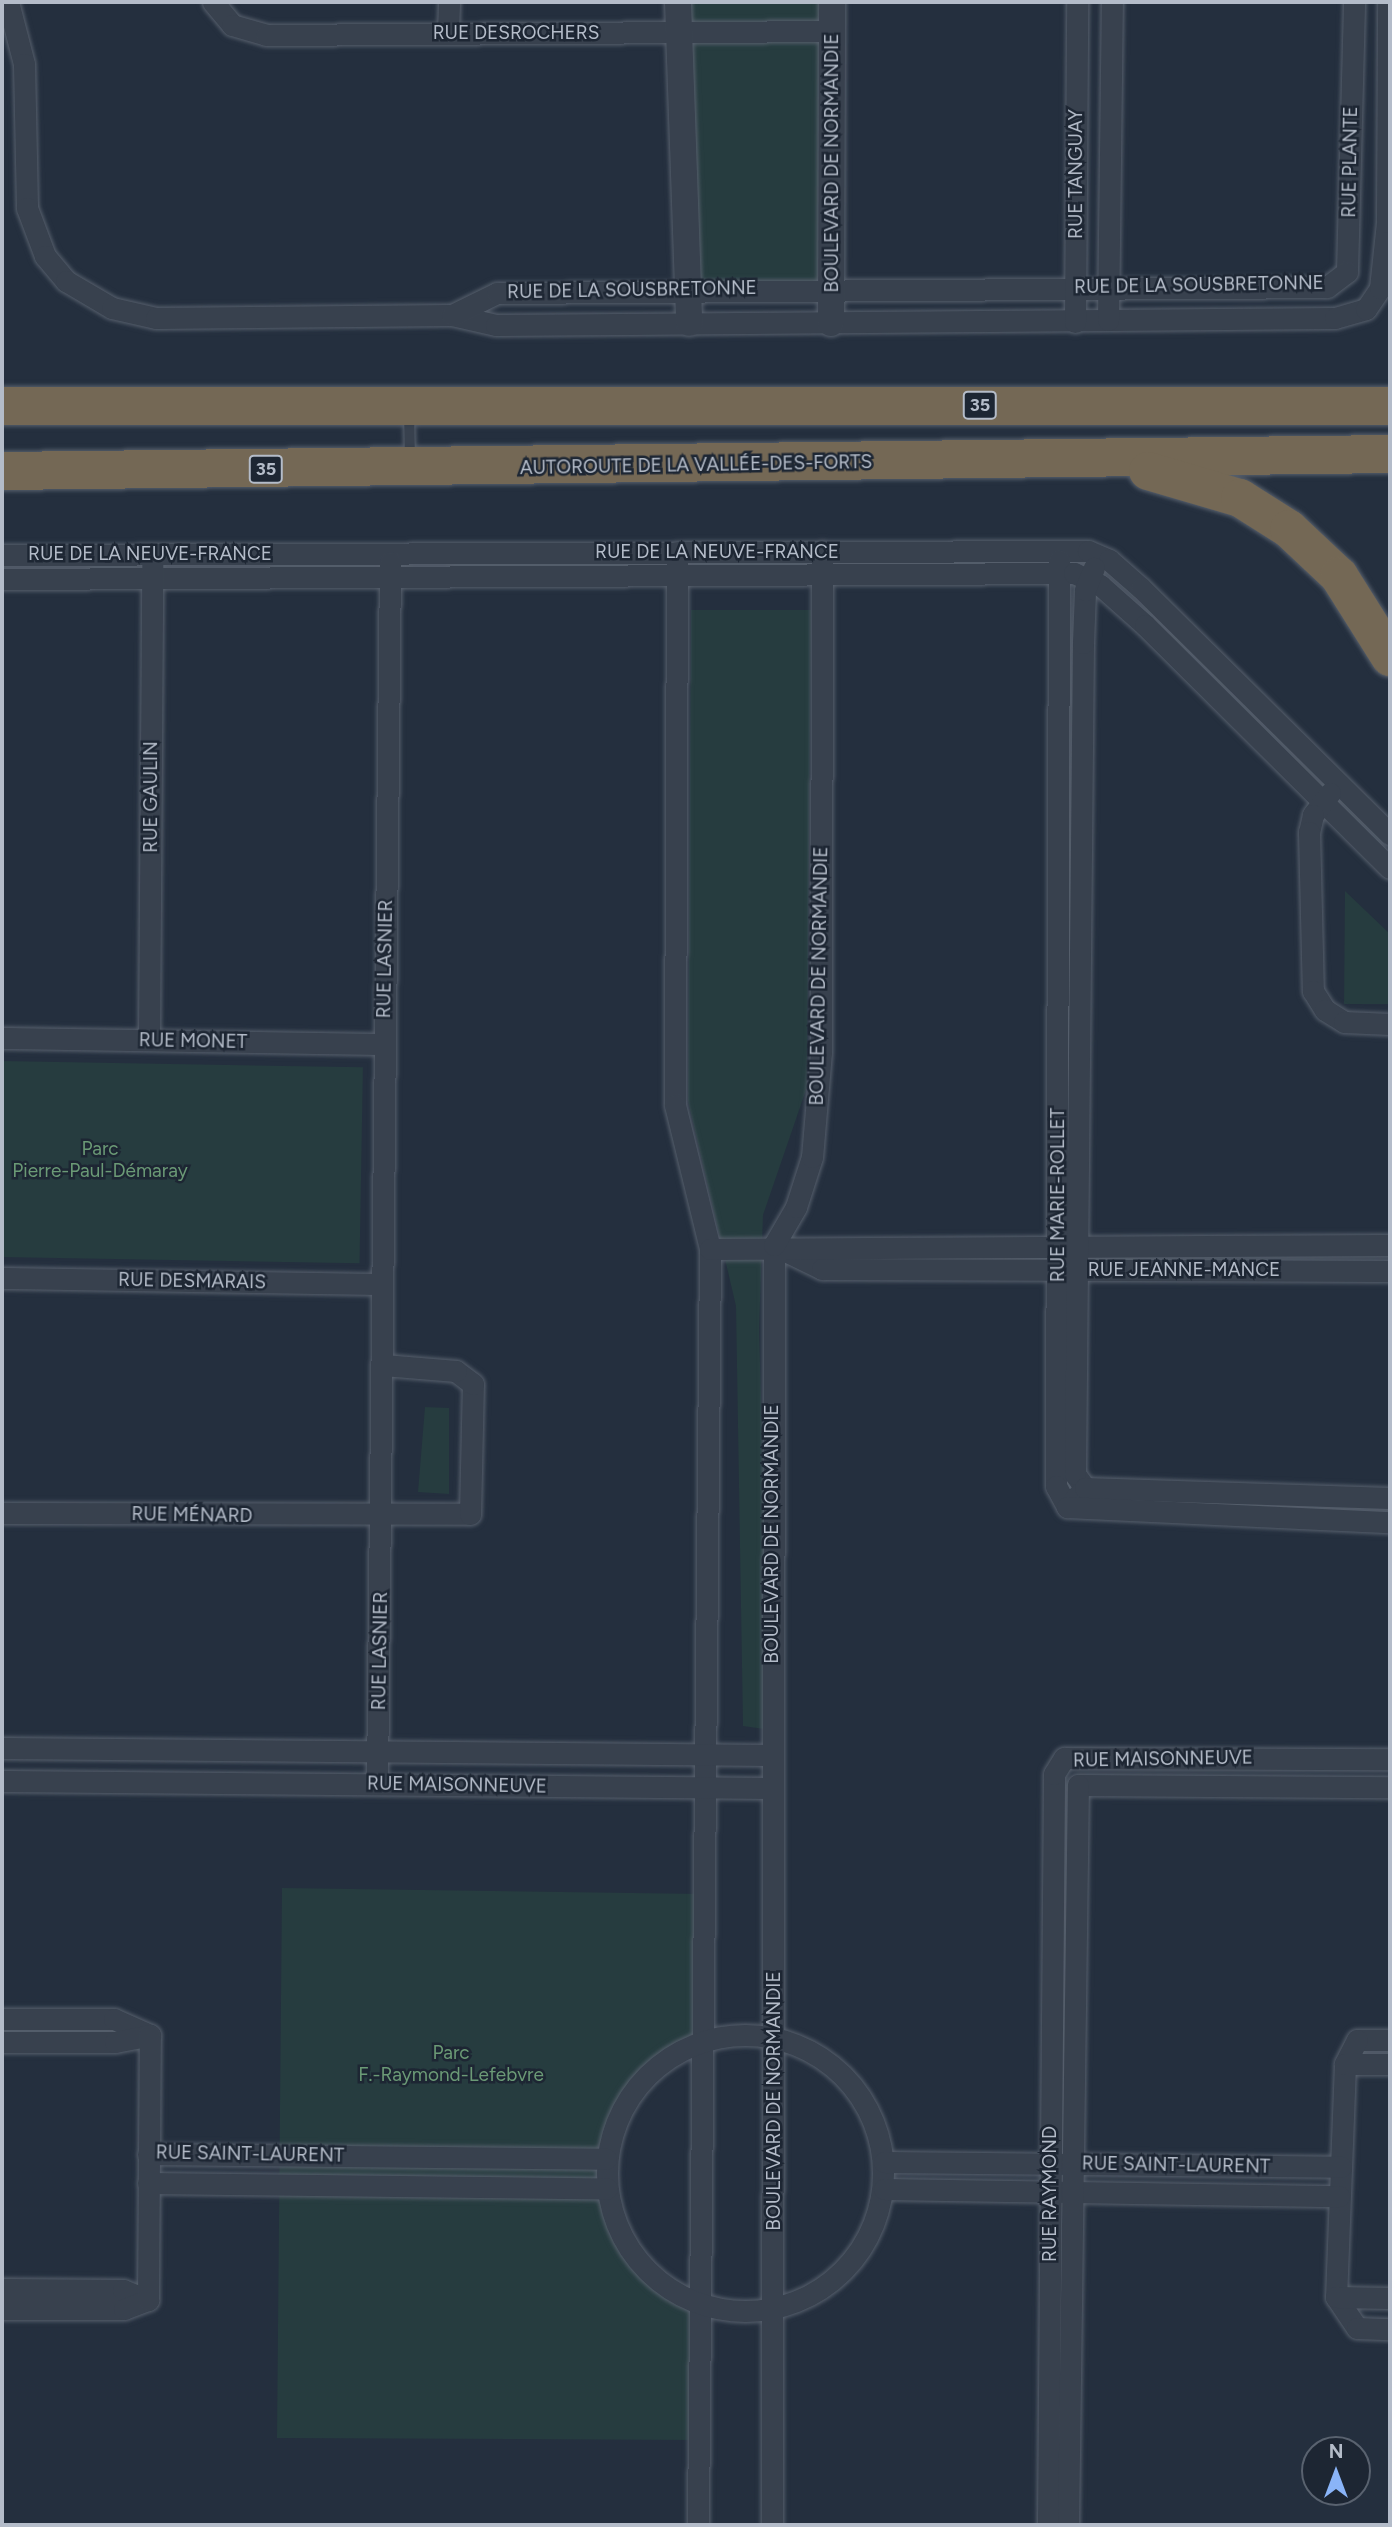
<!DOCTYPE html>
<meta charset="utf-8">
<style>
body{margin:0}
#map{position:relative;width:1392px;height:2527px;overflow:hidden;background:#242f3e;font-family:Figtree,sans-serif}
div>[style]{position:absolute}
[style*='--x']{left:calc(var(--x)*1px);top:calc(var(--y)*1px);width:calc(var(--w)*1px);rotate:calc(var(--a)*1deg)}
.green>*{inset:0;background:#263c3f;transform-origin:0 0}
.roads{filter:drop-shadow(0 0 2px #565f6c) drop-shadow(0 0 2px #565f6c)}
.service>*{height:10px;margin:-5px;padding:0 5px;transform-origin:5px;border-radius:5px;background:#38414e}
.minor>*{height:21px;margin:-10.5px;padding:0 10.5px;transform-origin:10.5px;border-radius:10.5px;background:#38414e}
.minor>.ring{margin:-10.5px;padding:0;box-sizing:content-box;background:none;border:21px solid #38414e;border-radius:50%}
.tertiary>*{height:26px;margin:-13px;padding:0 13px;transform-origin:13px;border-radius:13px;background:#38414e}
.motorway>*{height:38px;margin:-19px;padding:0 19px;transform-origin:19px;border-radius:19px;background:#746855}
span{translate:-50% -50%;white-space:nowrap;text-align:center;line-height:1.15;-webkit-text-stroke:5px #1d2633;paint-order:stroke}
.shield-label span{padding:2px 5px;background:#1d2633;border:2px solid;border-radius:5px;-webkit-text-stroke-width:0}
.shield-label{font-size:18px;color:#b4bcc9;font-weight:700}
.street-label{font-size:19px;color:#b4bcc9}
.park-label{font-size:19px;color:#6b9a76}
.frame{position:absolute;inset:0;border:4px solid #b4bcc9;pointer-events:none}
.north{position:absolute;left:1301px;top:2436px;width:70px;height:70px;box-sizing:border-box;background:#1d2633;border:2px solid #59626f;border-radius:50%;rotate:0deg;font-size:19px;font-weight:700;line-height:28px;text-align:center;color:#b4bcc9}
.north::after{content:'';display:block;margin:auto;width:24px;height:32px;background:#8ab4f8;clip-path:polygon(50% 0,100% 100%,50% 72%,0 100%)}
</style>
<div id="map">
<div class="green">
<i style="left:678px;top:2px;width:156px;height:285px"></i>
<i style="clip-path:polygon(691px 610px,811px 610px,807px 1087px,763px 1215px,759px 1330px,771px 1730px,743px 1726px,736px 1306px,688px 1101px)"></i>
<i style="clip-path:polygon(1345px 891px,1390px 934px,1390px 1004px,1344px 1004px)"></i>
<i style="left:2px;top:1061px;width:361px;height:196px;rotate:1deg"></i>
<i style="clip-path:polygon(425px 1407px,449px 1408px,449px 1494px,418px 1492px)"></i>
<i style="clip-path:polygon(282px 1888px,703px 1894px,704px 2037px,645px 2067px,615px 2111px,599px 2170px,616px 2229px,649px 2271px,696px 2301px,696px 2440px,277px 2438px)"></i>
</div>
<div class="roads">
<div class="service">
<i style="--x:409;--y:412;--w:47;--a:88.8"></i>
</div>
<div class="minor">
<i style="--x:8;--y:2;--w:64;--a:75.5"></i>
<i style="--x:24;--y:64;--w:144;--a:88.8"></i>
<i style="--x:27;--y:208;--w:51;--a:69.4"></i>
<i style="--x:45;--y:256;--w:33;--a:50"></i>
<i style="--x:66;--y:281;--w:53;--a:30.4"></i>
<i style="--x:112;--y:308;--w:45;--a:12.8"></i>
<i style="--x:156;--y:318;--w:296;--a:-0.6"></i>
<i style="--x:452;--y:315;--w:45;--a:12.8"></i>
<i style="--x:496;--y:325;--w:839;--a:-0.48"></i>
<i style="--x:1335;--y:318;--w:32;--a:-16"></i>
<i style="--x:1366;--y:309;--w:25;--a:-56"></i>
<i style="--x:1380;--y:288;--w:66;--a:-83.9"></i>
<i style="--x:1387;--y:222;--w:220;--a:-89.7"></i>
<i style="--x:213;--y:2;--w:30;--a:50"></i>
<i style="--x:232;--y:25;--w:35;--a:16"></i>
<i style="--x:266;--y:35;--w:566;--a:-0.4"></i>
<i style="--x:448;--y:32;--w:30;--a:-88"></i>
<i style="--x:1347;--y:272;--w:270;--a:-88.5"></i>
<i style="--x:452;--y:315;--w:50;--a:-26.1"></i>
<i style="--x:497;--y:293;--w:830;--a:-0.41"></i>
<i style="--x:1327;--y:287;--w:25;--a:-37"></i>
<i style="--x:1108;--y:320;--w:318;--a:-89.3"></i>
<i style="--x:1075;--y:322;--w:320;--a:-89.6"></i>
<i style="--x:677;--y:552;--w:553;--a:90.21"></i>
<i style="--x:675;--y:1105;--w:148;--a:76.3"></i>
<i style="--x:710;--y:1249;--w:1276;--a:90.54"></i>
<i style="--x:2;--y:555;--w:1086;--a:-0.21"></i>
<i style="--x:1088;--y:551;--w:23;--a:23"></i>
<i style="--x:1109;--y:560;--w:43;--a:41.2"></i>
<i style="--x:1141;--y:588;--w:350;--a:44.7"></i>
<i style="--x:1059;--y:560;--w:926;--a:90.19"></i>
<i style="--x:1056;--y:1486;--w:24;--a:62"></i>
<i style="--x:2;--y:579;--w:1072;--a:-0.32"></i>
<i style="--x:1074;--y:573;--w:29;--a:25"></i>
<i style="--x:1100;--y:585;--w:60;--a:41.6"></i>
<i style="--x:1145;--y:625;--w:345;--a:44.8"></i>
<i style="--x:1330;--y:793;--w:28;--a:128"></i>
<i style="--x:1313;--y:815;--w:17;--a:103"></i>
<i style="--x:1309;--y:832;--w:159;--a:88.6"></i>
<i style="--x:1313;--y:991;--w:22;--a:58"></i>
<i style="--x:1325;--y:1010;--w:22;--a:32"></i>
<i style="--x:1344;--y:1022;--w:46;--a:2.5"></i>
<i style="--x:2;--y:1038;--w:382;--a:0.9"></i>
<i style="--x:149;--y:1040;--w:477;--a:-89.6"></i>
<i style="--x:779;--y:1248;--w:48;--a:26"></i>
<i style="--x:822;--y:1269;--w:568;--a:0.2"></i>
<i style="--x:710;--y:1249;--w:680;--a:-0.34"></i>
<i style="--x:2;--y:1278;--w:380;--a:0.9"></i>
<i style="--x:1085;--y:1488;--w:17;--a:-126"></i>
<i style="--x:1075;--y:1474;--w:831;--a:-89.45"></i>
<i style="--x:1083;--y:643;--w:53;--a:-87.8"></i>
<i style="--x:1085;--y:590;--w:24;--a:-68"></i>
<i style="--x:1075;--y:1498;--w:14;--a:-45"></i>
<i style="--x:1085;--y:1488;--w:305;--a:1.9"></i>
<i style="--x:1067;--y:1507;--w:323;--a:2.7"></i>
<i style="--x:2;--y:1513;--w:468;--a:0.1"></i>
<i style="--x:470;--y:1514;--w:130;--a:-88.7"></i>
<i style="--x:473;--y:1384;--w:21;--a:-143"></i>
<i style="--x:456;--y:1371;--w:73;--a:-175.3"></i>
<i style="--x:2;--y:1748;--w:769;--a:0.52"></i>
<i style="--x:1064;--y:1758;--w:326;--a:0.2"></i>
<i style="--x:2;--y:1781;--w:770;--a:0.52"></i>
<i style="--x:377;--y:1784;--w:1222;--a:-89.39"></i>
<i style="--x:1078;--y:1785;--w:312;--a:0.4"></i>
<i style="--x:2;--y:2019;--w:112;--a:0"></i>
<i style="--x:114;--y:2019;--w:39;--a:24"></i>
<i class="ring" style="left:607px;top:2035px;width:255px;height:255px"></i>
<i style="--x:1390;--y:2040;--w:33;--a:180"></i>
<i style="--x:1357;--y:2040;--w:27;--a:117"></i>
<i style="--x:1345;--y:2064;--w:233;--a:92.2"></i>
<i style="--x:1336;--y:2297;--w:37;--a:56"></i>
<i style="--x:1357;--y:2328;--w:33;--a:2"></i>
<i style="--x:2;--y:2042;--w:113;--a:0"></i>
<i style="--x:115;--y:2042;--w:36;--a:-11"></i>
<i style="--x:1345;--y:2064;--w:45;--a:0"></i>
<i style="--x:148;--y:2154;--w:458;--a:0.6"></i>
<i style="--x:884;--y:2162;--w:457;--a:0.6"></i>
<i style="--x:148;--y:2183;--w:459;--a:0.7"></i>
<i style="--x:884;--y:2189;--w:455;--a:0.9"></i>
<i style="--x:2;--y:2289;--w:121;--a:0.5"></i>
<i style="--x:123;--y:2290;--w:27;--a:22"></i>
<i style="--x:1336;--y:2297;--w:54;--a:1.1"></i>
<i style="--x:2;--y:2309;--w:122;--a:0"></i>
<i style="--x:124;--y:2309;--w:26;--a:-21"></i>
<i style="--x:148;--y:2300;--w:265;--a:-89.6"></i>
<i style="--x:772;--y:2525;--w:1280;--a:-89.91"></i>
<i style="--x:774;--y:1245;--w:44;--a:-59.9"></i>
<i style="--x:796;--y:1207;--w:52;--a:-72.3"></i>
<i style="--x:812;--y:1157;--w:105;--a:-85.1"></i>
<i style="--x:821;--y:1052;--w:501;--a:-89.89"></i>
<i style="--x:1048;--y:2525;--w:751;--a:-89.54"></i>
<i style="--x:1054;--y:1774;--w:19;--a:-58"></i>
<i style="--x:1068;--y:2525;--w:740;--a:-89.23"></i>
</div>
<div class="tertiary">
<i style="--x:678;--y:2;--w:321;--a:88"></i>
<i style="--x:831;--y:323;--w:321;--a:-89.8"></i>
</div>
<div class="motorway">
<i style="--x:2;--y:406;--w:1388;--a:0"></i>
<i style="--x:2;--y:471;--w:1388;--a:-0.7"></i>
<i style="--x:1148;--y:471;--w:96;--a:16.4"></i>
<i style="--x:1240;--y:498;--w:58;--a:32.3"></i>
<i style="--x:1289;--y:529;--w:69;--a:43.2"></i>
<i style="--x:1339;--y:576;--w:96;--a:57.8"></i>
</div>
</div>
<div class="shield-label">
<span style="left:980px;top:405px">35</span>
<span style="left:266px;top:469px">35</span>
</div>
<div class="street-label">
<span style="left:516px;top:33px">RUE DESROCHERS</span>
<span style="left:1350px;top:162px;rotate:-89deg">RUE PLANTE</span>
<span style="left:832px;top:163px;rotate:-90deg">BOULEVARD DE NORMANDIE</span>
<span style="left:1076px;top:174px;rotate:-90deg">RUE TANGUAY</span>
<span style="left:1199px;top:285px;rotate:-1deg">RUE DE LA SOUSBRETONNE</span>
<span style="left:632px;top:290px;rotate:-1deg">RUE DE LA SOUSBRETONNE</span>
<span style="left:696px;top:465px;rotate:-1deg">AUTOROUTE DE LA VALLÉE-DES-FORTS</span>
<span style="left:717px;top:552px">RUE DE LA NEUVE-FRANCE</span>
<span style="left:150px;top:554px">RUE DE LA NEUVE-FRANCE</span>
<span style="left:151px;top:797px;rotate:-90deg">RUE GAULIN</span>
<span style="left:385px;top:959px;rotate:-89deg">RUE LASNIER</span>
<span style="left:819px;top:976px;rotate:-89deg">BOULEVARD DE NORMANDIE</span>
<span style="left:193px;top:1041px;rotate:1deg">RUE MONET</span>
<span style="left:1058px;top:1195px;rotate:-90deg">RUE MARIE-ROLLET</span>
<span style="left:1184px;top:1270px">RUE JEANNE-MANCE</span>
<span style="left:192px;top:1281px;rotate:1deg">RUE DESMARAIS</span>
<span style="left:192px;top:1515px;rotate:1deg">RUE MÉNARD</span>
<span style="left:772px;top:1534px;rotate:-90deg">BOULEVARD DE NORMANDIE</span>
<span style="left:380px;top:1651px;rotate:-89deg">RUE LASNIER</span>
<span style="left:1163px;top:1759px;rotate:-1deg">RUE MAISONNEUVE</span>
<span style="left:457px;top:1785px;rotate:1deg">RUE MAISONNEUVE</span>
<span style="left:774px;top:2101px;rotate:-90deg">BOULEVARD DE NORMANDIE</span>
<span style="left:250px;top:2154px;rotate:1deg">RUE SAINT-LAURENT</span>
<span style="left:1176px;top:2165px;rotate:1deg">RUE SAINT-LAURENT</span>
<span style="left:1050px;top:2194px;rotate:-90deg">RUE RAYMOND</span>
</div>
<div class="park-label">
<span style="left:100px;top:1160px">Parc<br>Pierre-Paul-Démaray</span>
<span style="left:451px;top:2064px">Parc<br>F.-Raymond-Lefebvre</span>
</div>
<div class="frame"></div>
<div class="north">N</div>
</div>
